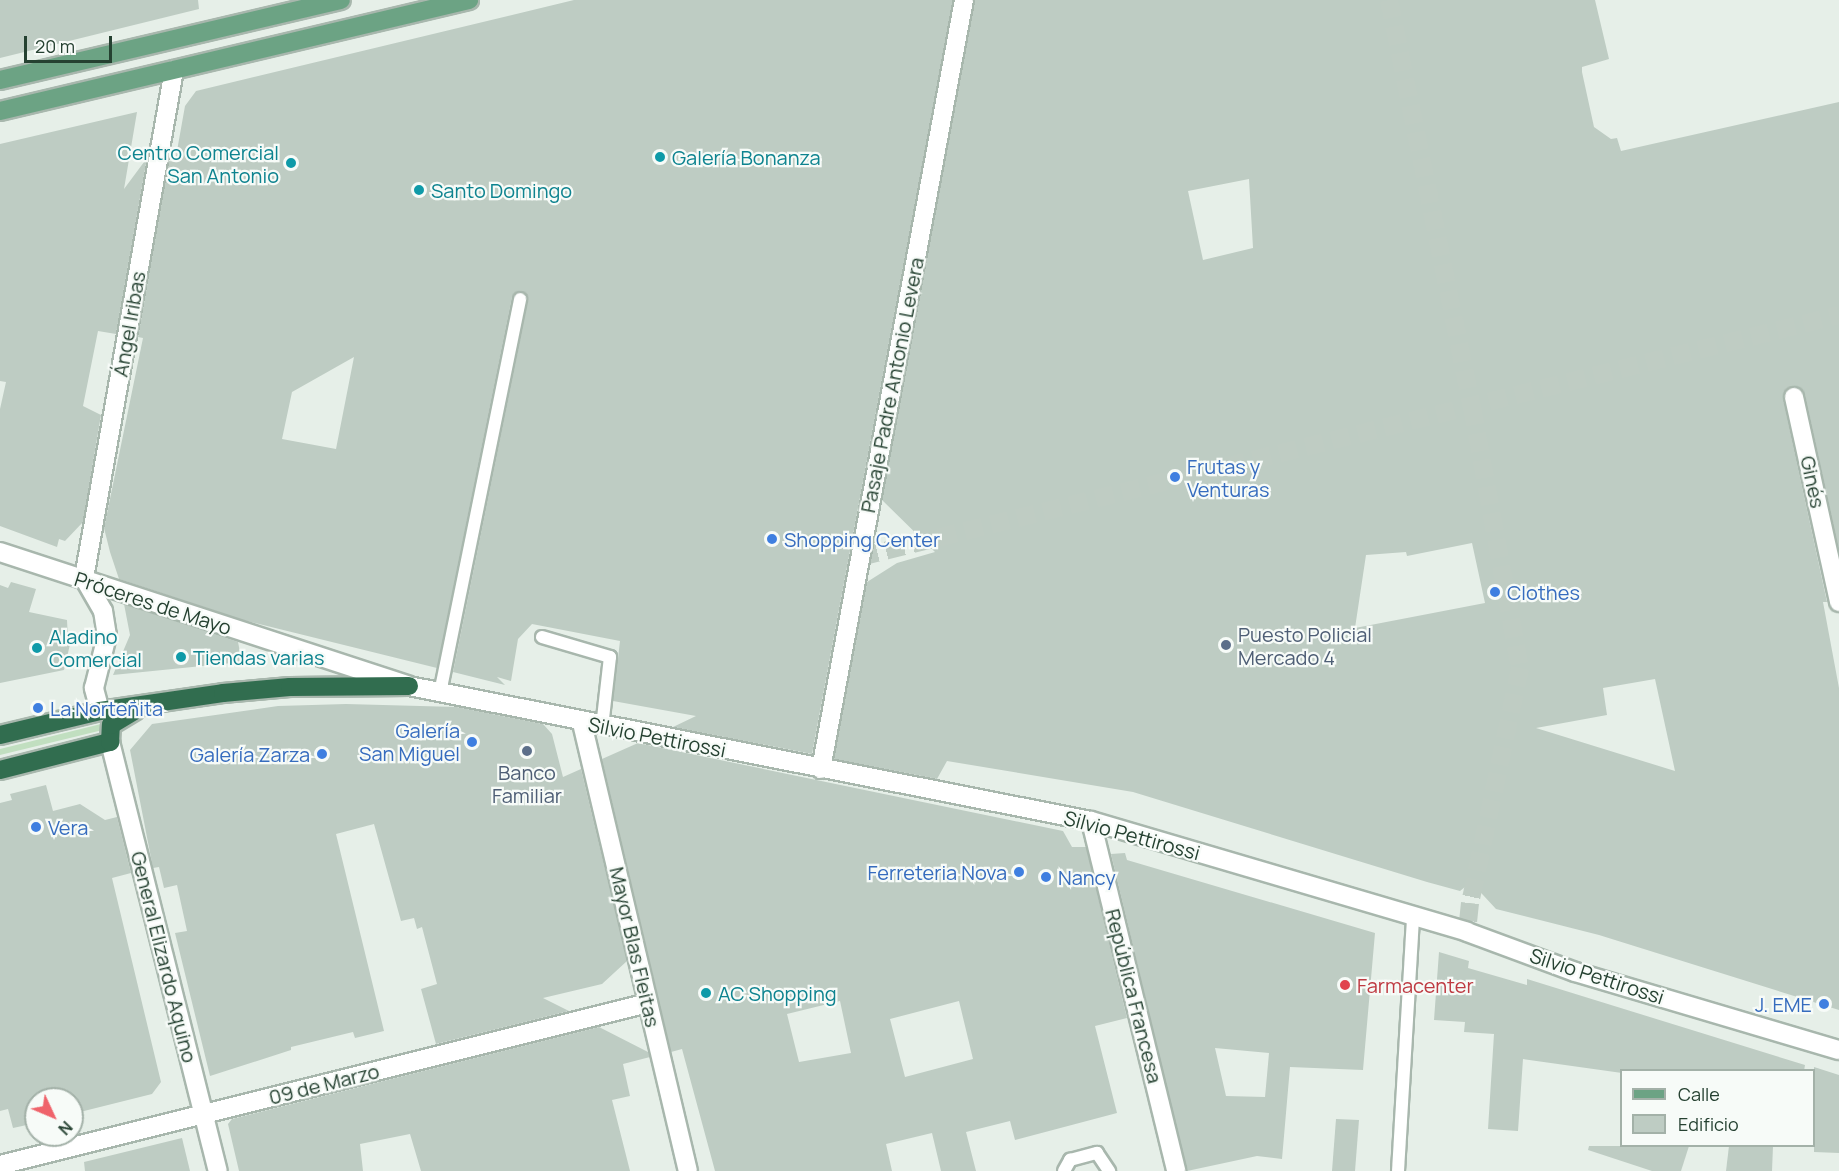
<!DOCTYPE html>
<meta charset="utf-8">
<style>
body{margin:0}
#map{position:relative;width:1839px;height:1171px;overflow:hidden;background:#e6efe8;font-family:Manrope,sans-serif}
div>[style]{position:absolute}
[style*='--x']{left:calc(var(--x)*1px);top:calc(var(--y)*1px);width:calc(var(--w)*1px);rotate:calc(var(--a)*1deg)}
.green>*{inset:0;background:#c1dfc0}
.building>*{inset:0;background:#beccc3}
.street-tunnel>*{height:18px;margin-top:-9px;transform-origin:0;background:repeating-linear-gradient(90deg,#bfccc3 0 18px,transparent 0 27px)}
.roads{filter:drop-shadow(2px 0 #a8b7ad) drop-shadow(-2px 0 #a8b7ad) drop-shadow(0 2px #a8b7ad) drop-shadow(0 -2px #a8b7ad)}
.lane>*{height:12px;margin:-6px;padding:0 6px;transform-origin:6px;border-radius:6px;background:#fff}
.street>*{height:18px;margin:-9px;padding:0 9px;transform-origin:9px;border-radius:9px;background:#fff}
.secondary>*{height:18px;margin:-9px;padding:0 9px;transform-origin:9px;border-radius:9px;background:#fff}
.primary>*{height:18px;margin:-9px;padding:0 9px;transform-origin:9px;border-radius:9px;background:#6ca384}
.highway>*{height:18px;margin:-9px;padding:0 9px;transform-origin:9px;border-radius:9px;background:#316d4f}
.dots>*{width:16px;height:16px;translate:-50% -50%;box-sizing:border-box;border:3px solid #f7fbf8;border-radius:50%}
span{translate:-50% -50%;white-space:nowrap;text-align:center;line-height:1.15;-webkit-text-stroke:4.5px #f7fbf8;paint-order:stroke}
.culture-label{font-size:20px;color:#0d838f}
.right{translate:-100% -50%;text-align:right}
.left{translate:0 -50%;text-align:left}
.street-label{font-size:20px;color:#254131}
.shop-label{font-size:20px;color:#366cbe}
.service-label{font-size:20px;color:#4e5e75}
.health-label{font-size:20px;color:#be3a42}
.legend{position:absolute;left:1620px;top:1069px;width:195px;height:78px;box-sizing:border-box;background:#f7fbf8;border:2px solid #a3b1a8;margin:0;padding:8px 10px;list-style:none;font-size:18px;color:#254131}
.legend li{display:flex;align-items:center;gap:12px;height:30px}
.legend b{width:30px;border:2px solid #a3b1a8}
.north{position:absolute;left:24px;top:1087px;width:60px;height:60px;box-sizing:border-box;background:#f7fbf8;border:2px solid #a3b1a8;border-radius:50%;rotate:134deg;font-size:16px;font-weight:700;line-height:24px;text-align:center;color:#254131}
.north::after{content:'';display:block;margin:auto;width:21px;height:27px;background:#ef636b;clip-path:polygon(50% 0,100% 100%,50% 72%,0 100%)}
.scale{position:absolute;left:24px;top:36px;width:88px;height:27px;box-sizing:border-box;border:3px solid #254131;border-top:0;padding-left:8px;font-size:18px;line-height:21px;white-space:nowrap;color:#254131;-webkit-text-stroke:4px #f7fbf8;paint-order:stroke}
</style>
<div id="map">
<div class="green">
<i style="clip-path:polygon(109px 722px,111px 728px,0 755px,0 749px)"></i>
</div>
<div class="building">
<i style="clip-path:polygon(0 0,198px 0,199px 9px,0 58px)"></i>
<i style="clip-path:polygon(evenodd,574px 0,953px 0,812px 754px,673px 727px,696px 716px,613px 701px,620px 641px,532px 624px,518px 639px,511px 681px,497px 677px,505px 685px,453px 672px,528px 301px,522px 291px,512px 297px,437px 668px,243px 620px,119px 579px,110px 552px,104px 528px,143px 338px,138px 337px,169px 161px,175px 162px,185px 106px,196px 91px,574px 0,354px 357px,336px 449px,282px 439px,292px 392px,354px 357px)"></i>
<i style="clip-path:polygon(evenodd,975px 0,1595px 0,1609px 59px,1582px 67px,1582px 72px,1594px 127px,1611px 139px,1617px 138px,1621px 151px,1839px 102px,1839px 550px,1805px 395px,1792px 386px,1786px 389px,1783px 399px,1827px 602px,1823px 602px,1839px 688px,1839px 1010px,1599px 935px,1496px 909px,1471px 882px,1460px 891px,1427px 882px,1133px 792px,947px 761px,937px 779px,834px 759px,867px 582px,897px 563px,935px 552px,882px 500px,975px 0,1249px 179px,1253px 248px,1203px 260px,1188px 191px,1249px 179px,975px 0,1472px 543px,1485px 603px,1355px 628px,1366px 555px,1406px 552px,1407px 556px,1472px 543px,975px 0,1655px 679px,1675px 771px,1536px 728px,1607px 715px,1603px 688px,1655px 679px)"></i>
<i style="clip-path:polygon(137px 112px,124px 189px,147px 158px,116px 334px,98px 331px,83px 406px,101px 415px,83px 522px,65px 541px,59px 539px,57px 547px,0 526px,0 409px,6px 382px,0 381px,0 144px)"></i>
<i style="clip-path:polygon(11px 582px,36px 589px,29px 612px,67px 620px,68px 640px,71px 640px,64px 670px,0 683px,0 585px,8px 588px)"></i>
<i style="clip-path:polygon(124px 604px,238px 642px,242px 662px,113px 675px,130px 635px)"></i>
<i style="clip-path:polygon(346px 704px,457px 707px,543px 724px,552px 734px,563px 777px,581px 769px,627px 961px,602px 984px,543px 998px,569px 1011px,436px 1044px,421px 989px,437px 984px,422px 927px,417px 929px,414px 918px,401px 921px,374px 824px,336px 834px,384px 1031px,355px 1038px,353px 1032px,291px 1047px,291px 1050px,210px 1076px,175px 933px,187px 931px,177px 885px,164px 888px,159px 867px,153px 868px,130px 750px,152px 724px,278px 706px)"></i>
<i style="clip-path:polygon(evenodd,638px 743px,1063px 831px,1072px 847px,1086px 847px,1127px 1018px,1095px 1026px,1117px 1113px,1015px 1140px,1010px 1121px,966px 1132px,976px 1171px,941px 1171px,932px 1133px,886px 1144px,892px 1171px,715px 1171px,682px 1049px,671px 1052px,602px 759px,638px 743px,840px 1001px,851px 1053px,799px 1062px,787px 1014px,840px 1001px,638px 743px,959px 1001px,973px 1059px,905px 1077px,890px 1019px,959px 1001px)"></i>
<i style="clip-path:polygon(46px 785px,53px 811px,80px 804px,105px 820px,117px 817px,131px 873px,112px 878px,161px 1082px,152px 1094px,72px 1114px,72px 1099px,36px 1099px,36px 1123px,13px 1128px,8px 1109px,0 1111px,0 803px,12px 800px,10px 794px)"></i>
<i style="clip-path:polygon(evenodd,1125px 853px,1127px 860px,1375px 933px,1363px 1070px,1290px 1067px,1282px 1159px,1257px 1156px,1187px 1171px,1111px 854px,1125px 853px,1215px 1048px,1269px 1053px,1265px 1097px,1226px 1096px,1215px 1048px)"></i>
<i style="clip-path:polygon(1439px 952px,1469px 961px,1468px 968px,1527px 985px,1527px 979px,1805px 1065px,1804px 1071px,1622px 1073px,1523px 1059px,1518px 1131px,1488px 1129px,1494px 1034px,1464px 1032px,1465px 1022px,1434px 1020px)"></i>
<i style="clip-path:polygon(599px 1027px,648px 1052px,650px 1057px,623px 1064px,630px 1096px,612px 1100px,630px 1171px,421px 1171px,410px 1134px,360px 1144px,363px 1171px,239px 1171px,228px 1124px,232px 1119px)"></i>
<i style="clip-path:polygon(1814px 1067px,1839px 1075px,1839px 1153px,1814px 1152px)"></i>
<i style="clip-path:polygon(1336px 1119px,1359px 1120px,1355px 1171px,1332px 1171px)"></i>
<i style="clip-path:polygon(182px 1138px,190px 1171px,85px 1171px,84px 1162px)"></i>
<i style="clip-path:polygon(1589px 1146px,1689px 1146px,1681px 1171px,1652px 1171px,1588px 1150px)"></i>
<i style="clip-path:polygon(1729px 1146px,1773px 1146px,1772px 1171px,1726px 1171px)"></i>
</div>
<div class="street-tunnel">
<i style="--x:1389;--y:0;--w:415;--a:78.5"></i>
<i style="--x:1472;--y:407;--w:265;--a:79.6"></i>
<i style="--x:1520;--y:668;--w:240;--a:102"></i>
<i style="--x:1470;--y:903;--w:29;--a:96"></i>
<i style="--x:860;--y:557;--w:1008;--a:-13.88"></i>
</div>
<div class="roads">
<div class="lane">
<i style="--x:542;--y:637;--w:71;--a:16.4"></i>
<i style="--x:610;--y:657;--w:70;--a:96.5"></i>
<i style="--x:440;--y:693;--w:402;--a:-78.5"></i>
<i style="--x:1064;--y:1171;--w:13;--a:-61"></i>
<i style="--x:1070;--y:1160;--w:28;--a:-15"></i>
<i style="--x:1097;--y:1153;--w:22;--a:56"></i>
<i style="--x:1398;--y:1171;--w:255;--a:-86.6"></i>
</div>
<div class="street">
<i style="--x:1794;--y:397;--w:210;--a:77.6"></i>
<i style="--x:582;--y:723;--w:460;--a:76.7"></i>
<i style="--x:821;--y:769;--w:782;--a:-79.47"></i>
<i style="--x:0;--y:1165;--w:668;--a:-14.04"></i>
</div>
<div class="secondary">
<i style="--x:0;--y:552;--w:430;--a:18.1"></i>
<i style="--x:409;--y:686;--w:695;--a:11.2"></i>
<i style="--x:1091;--y:821;--w:392;--a:16.4"></i>
<i style="--x:1467;--y:932;--w:115;--a:20.3"></i>
<i style="--x:1575;--y:972;--w:275;--a:16.5"></i>
<i style="--x:100;--y:711;--w:24;--a:-105"></i>
<i style="--x:94;--y:688;--w:54;--a:-76"></i>
<i style="--x:107;--y:636;--w:25;--a:-99"></i>
<i style="--x:103;--y:611;--w:38;--a:-120"></i>
<i style="--x:84;--y:578;--w:516;--a:-79.95"></i>
<i style="--x:110;--y:742;--w:442;--a:75.9"></i>
<i style="--x:1091;--y:821;--w:360;--a:76.3"></i>
</div>
<div class="primary">
<i style="--x:0;--y:80;--w:350;--a:-13.2"></i>
<i style="--x:0;--y:111;--w:482;--a:-13.3"></i>
</div>
<div class="highway">
<i style="--x:0;--y:735;--w:103;--a:-13.5"></i>
<i style="--x:100;--y:711;--w:124;--a:-8.3"></i>
<i style="--x:223;--y:693;--w:67;--a:-5.1"></i>
<i style="--x:290;--y:687;--w:119;--a:-0.5"></i>
<i style="--x:0;--y:770;--w:114;--a:-14.3"></i>
<i style="--x:110;--y:742;--w:17;--a:-87"></i>
<i style="--x:111;--y:725;--w:29;--a:-31"></i>
</div>
</div>
<div class="dots">
<i style="left:660px;top:157px;background:#0f9aa8"></i>
<i style="left:291px;top:163px;background:#0f9aa8"></i>
<i style="left:419px;top:190px;background:#0f9aa8"></i>
<i style="left:1175px;top:477px;background:#3f7fe0"></i>
<i style="left:772px;top:539px;background:#3f7fe0"></i>
<i style="left:1495px;top:592px;background:#3f7fe0"></i>
<i style="left:1226px;top:645px;background:#5c6f8a"></i>
<i style="left:37px;top:648px;background:#0f9aa8"></i>
<i style="left:181px;top:657px;background:#0f9aa8"></i>
<i style="left:38px;top:708px;background:#3f7fe0"></i>
<i style="left:472px;top:742px;background:#3f7fe0"></i>
<i style="left:527px;top:751px;background:#5c6f8a"></i>
<i style="left:322px;top:754px;background:#3f7fe0"></i>
<i style="left:36px;top:827px;background:#3f7fe0"></i>
<i style="left:1019px;top:872px;background:#3f7fe0"></i>
<i style="left:1046px;top:877px;background:#3f7fe0"></i>
<i style="left:1345px;top:985px;background:#e0444e"></i>
<i style="left:706px;top:993px;background:#0f9aa8"></i>
<i style="left:1824px;top:1004px;background:#3f7fe0"></i>
</div>
<div class="culture-label">
<span class="right" style="left:279px;top:164px">Centro Comercial<br>San Antonio</span>
<span class="left" style="left:672px;top:157px">Galería Bonanza</span>
<span class="left" style="left:431px;top:190px">Santo Domingo</span>
<span class="left" style="left:49px;top:648px">Aladino<br>Comercial</span>
<span class="left" style="left:193px;top:657px">Tiendas varias</span>
<span class="left" style="left:718px;top:993px">AC Shopping</span>
</div>
<div class="street-label">
<span style="left:129px;top:324px;rotate:-80deg">Ángel Iribas</span>
<span style="left:892px;top:385px;rotate:-79deg">Pasaje Padre Antonio Levera</span>
<span style="left:1813px;top:482px;rotate:78deg">Ginés</span>
<span style="left:153px;top:603px;rotate:18deg">Próceres de Mayo</span>
<span style="left:657px;top:737px;rotate:11deg">Silvio Pettirossi</span>
<span style="left:1132px;top:835px;rotate:15deg">Silvio Pettirossi</span>
<span style="left:635px;top:947px;rotate:77deg">Mayor Blas Fleitas</span>
<span style="left:164px;top:957px;rotate:76deg">General Elizardo Aquino</span>
<span style="left:1597px;top:976px;rotate:18deg">Silvio Pettirossi</span>
<span style="left:1134px;top:996px;rotate:76deg">República Francesa</span>
<span style="left:324px;top:1084px;rotate:-14deg">09 de Marzo</span>
</div>
<div class="shop-label">
<span class="left" style="left:1187px;top:478px">Frutas y<br>Venturas</span>
<span class="left" style="left:784px;top:539px">Shopping Center</span>
<span class="left" style="left:1507px;top:592px">Clothes</span>
<span class="left" style="left:50px;top:708px">La Norteñita</span>
<span class="right" style="left:460px;top:742px">Galería<br>San Miguel</span>
<span class="right" style="left:310px;top:754px">Galería Zarza</span>
<span class="left" style="left:48px;top:827px">Vera</span>
<span class="right" style="left:1007px;top:872px">Ferreteria Nova</span>
<span class="left" style="left:1058px;top:877px">Nancy</span>
<span class="right" style="left:1812px;top:1004px">J. EME</span>
</div>
<div class="service-label">
<span class="left" style="left:1238px;top:646px">Puesto Policial<br>Mercado 4</span>
<span style="left:527px;top:784px">Banco<br>Familiar</span>
</div>
<div class="health-label">
<span class="left" style="left:1357px;top:985px">Farmacenter</span>
</div>
<ul class="legend">
<li><b style="height:8px;background:#6ca384"></b>Calle</li>
<li><b style="height:16px;background:#beccc3"></b>Edificio</li>
</ul>
<div class="north">N</div>
<div class="scale">20 m</div>
</div>
